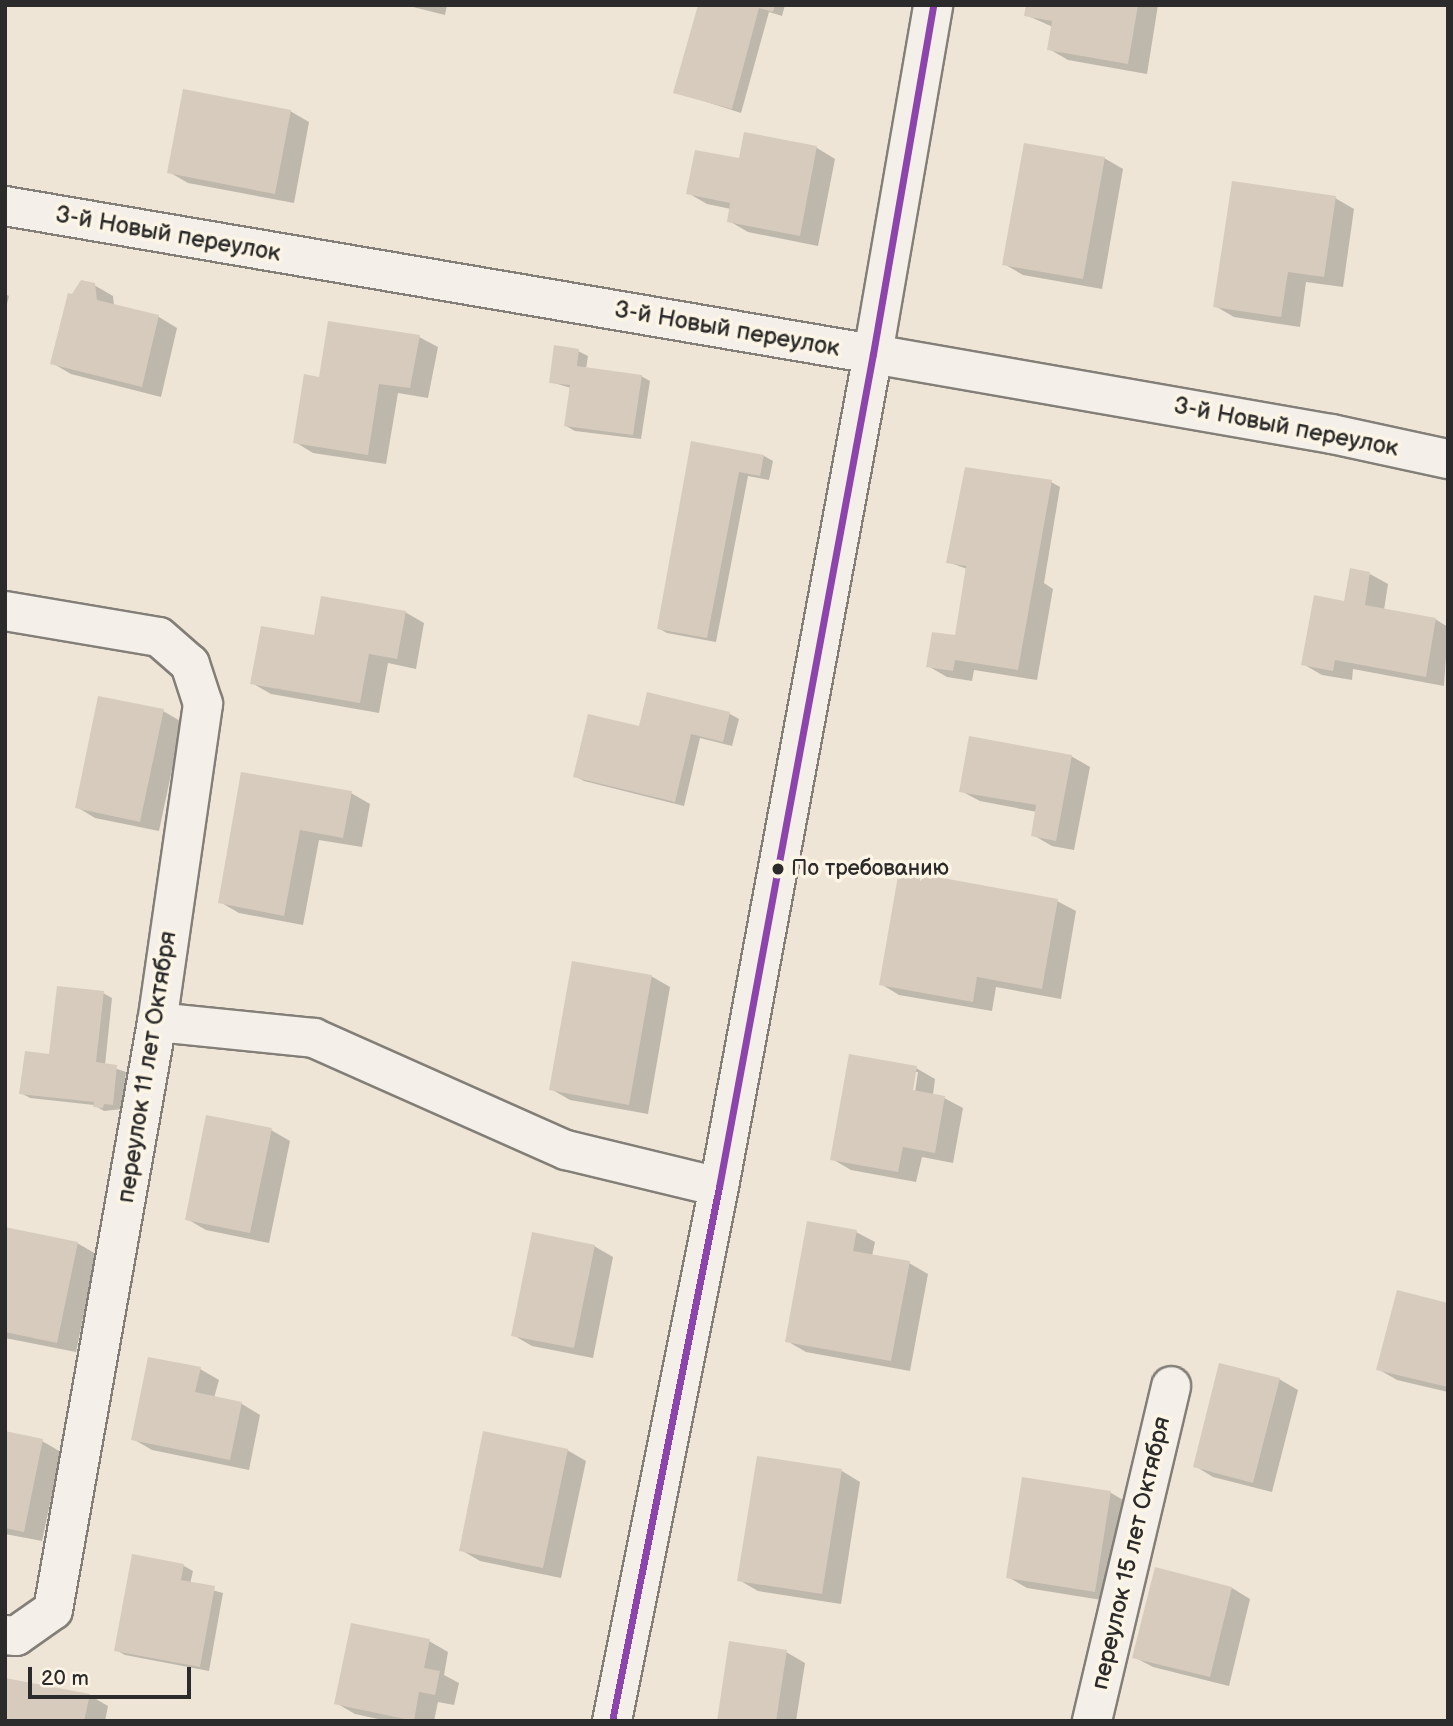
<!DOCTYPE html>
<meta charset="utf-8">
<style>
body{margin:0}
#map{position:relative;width:1453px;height:1726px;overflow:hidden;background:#eee5d7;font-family:"Balsamiq Sans",sans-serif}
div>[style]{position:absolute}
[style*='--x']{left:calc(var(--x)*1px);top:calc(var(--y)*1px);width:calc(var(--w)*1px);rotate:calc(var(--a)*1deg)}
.shadow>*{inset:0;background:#0003}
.building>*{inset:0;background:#d7cbbe}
.roads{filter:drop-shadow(2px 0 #837f78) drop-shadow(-2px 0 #837f78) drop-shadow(0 2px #837f78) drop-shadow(0 -2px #837f78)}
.street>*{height:38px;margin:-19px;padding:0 19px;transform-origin:19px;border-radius:19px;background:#f4f0e9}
.secondary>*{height:38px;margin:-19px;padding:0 19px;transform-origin:19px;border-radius:19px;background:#f4f0e9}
.bus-1>*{height:7px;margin:-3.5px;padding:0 3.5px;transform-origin:3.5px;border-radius:3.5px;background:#8e44ad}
.dots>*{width:19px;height:19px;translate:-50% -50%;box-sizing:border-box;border:4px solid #fcf5e5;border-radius:50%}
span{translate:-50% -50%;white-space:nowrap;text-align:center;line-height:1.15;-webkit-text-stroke:7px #fcf5e5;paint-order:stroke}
.bus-label{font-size:22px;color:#2b2b2b}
.left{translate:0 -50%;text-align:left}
.street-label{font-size:24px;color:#2b2b2b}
.frame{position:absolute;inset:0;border:7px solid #2b2b2b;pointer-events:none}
.scale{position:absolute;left:28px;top:1667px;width:163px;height:32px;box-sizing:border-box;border:4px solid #2b2b2b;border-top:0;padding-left:9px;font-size:21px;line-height:24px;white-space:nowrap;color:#2b2b2b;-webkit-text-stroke:5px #fcf5e5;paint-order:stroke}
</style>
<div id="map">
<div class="shadow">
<i style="clip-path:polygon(405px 5px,447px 5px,445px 15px)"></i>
<i style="clip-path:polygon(699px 5px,785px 5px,782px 16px,769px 12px,741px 113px,676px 92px)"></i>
<i style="clip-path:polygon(1028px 5px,1158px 5px,1147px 74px,1068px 60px,1049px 49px,1053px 27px,1026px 15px)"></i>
<i style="clip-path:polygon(290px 111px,309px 122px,294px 203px,188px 183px,169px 172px)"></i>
<i style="clip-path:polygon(817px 148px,835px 159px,818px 246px,748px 232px,729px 221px,731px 209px,707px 204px,688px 193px,740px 160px)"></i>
<i style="clip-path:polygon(1104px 158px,1123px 169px,1102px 289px,1023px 275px,1004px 264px)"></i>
<i style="clip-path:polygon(1335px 198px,1354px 209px,1343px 287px,1306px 282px,1300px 327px,1234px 317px,1215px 306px)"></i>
<i style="clip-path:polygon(94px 285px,113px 296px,114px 306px,159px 317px,177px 328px,161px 397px,71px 374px,52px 363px,73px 296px)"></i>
<i style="clip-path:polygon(5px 294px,9px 296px,5px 312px)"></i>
<i style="clip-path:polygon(419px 337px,438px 347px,428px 398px,398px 393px,386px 464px,313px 453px,295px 442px,321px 379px)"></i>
<i style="clip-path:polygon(578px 351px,588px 356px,586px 369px,641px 376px,650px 381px,641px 439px,575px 431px,566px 426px,571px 388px,551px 382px)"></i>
<i style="clip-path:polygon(693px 443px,764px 456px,773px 461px,769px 480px,748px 476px,716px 642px,667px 633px,658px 628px)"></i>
<i style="clip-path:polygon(1051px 482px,1060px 487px,1044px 583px,1053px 589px,1037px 680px,974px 670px,972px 681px,947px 677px,928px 666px,957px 637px,967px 569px,948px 562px)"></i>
<i style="clip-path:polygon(1370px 574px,1388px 584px,1384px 610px,1435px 619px,1448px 627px,1444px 686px,1353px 669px,1352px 680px,1322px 675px,1303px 664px)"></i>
<i style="clip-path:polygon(405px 612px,424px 623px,416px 669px,388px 663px,379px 713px,271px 694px,252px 683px,315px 637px)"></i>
<i style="clip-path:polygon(163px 711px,182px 722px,159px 831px,95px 818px,77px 807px)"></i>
<i style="clip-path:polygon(730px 714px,739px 719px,732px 746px,700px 738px,684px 806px,584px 781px,575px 776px,641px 728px)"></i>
<i style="clip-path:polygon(1071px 756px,1090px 767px,1074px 850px,1052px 846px,1033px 835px,1037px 812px,980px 801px,961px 791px)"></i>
<i style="clip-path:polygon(243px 774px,351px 793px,370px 804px,362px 847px,319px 840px,303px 925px,239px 913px,220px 902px)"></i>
<i style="clip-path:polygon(1057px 901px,1076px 911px,1061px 999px,996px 987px,992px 1011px,899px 995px,881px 984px)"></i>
<i style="clip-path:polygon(651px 976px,670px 987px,648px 1114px,570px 1100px,551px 1089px)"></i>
<i style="clip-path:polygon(103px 993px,112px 998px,105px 1065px,126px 1072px,122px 1109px,104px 1111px,94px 1105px,30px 1098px,21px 1093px)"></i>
<i style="clip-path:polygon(evenodd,916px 1068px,935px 1079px,933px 1095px,944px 1098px,963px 1108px,953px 1163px,922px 1157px,916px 1182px,851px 1170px,832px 1159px,916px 1068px,914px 1072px,918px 1072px,914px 1099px,910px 1099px,914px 1072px)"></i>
<i style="clip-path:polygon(271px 1130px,290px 1141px,269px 1243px,206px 1230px,187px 1219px)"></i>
<i style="clip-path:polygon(5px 1229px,77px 1243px,96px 1254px,76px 1352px,5px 1338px)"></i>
<i style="clip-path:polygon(856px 1232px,875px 1242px,872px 1256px,909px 1263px,928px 1274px,910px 1371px,806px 1352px,787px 1341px)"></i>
<i style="clip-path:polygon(594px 1246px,613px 1257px,593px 1358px,532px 1346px,513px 1335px)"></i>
<i style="clip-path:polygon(1448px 1305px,1448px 1392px,1397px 1380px,1378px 1369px)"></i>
<i style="clip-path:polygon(200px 1369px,219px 1380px,214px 1398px,242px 1404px,260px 1415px,249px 1470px,152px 1450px,133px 1439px)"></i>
<i style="clip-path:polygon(1279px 1379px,1298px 1390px,1272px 1492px,1213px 1477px,1195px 1466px)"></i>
<i style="clip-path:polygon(5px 1433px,42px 1441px,61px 1452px,42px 1541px,5px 1534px)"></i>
<i style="clip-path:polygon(567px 1450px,586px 1461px,561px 1578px,480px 1561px,461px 1550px)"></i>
<i style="clip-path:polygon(842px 1471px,860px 1482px,841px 1604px,758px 1591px,739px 1580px)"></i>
<i style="clip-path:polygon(1023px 1479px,1111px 1493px,1130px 1504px,1114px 1602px,1027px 1588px,1008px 1577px)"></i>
<i style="clip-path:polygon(133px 1556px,184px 1566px,193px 1571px,190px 1584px,223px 1593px,209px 1671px,125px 1655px,116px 1650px)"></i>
<i style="clip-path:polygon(1232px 1588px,1250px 1599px,1229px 1686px,1153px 1667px,1134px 1657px)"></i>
<i style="clip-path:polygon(429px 1641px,448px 1652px,444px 1675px,459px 1683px,454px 1705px,438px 1702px,434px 1721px,387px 1721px,355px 1714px,336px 1703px)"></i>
<i style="clip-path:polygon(786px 1652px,805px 1663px,796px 1721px,719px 1721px)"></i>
<i style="clip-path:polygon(89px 1695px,108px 1706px,105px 1721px,5px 1721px)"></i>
</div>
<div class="building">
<i style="clip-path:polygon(698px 5px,775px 5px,773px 12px,759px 8px,732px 109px,673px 93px)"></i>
<i style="clip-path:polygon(1026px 5px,1138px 5px,1128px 64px,1047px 50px,1052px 21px,1024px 16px)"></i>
<i style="clip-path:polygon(183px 89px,291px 110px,275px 194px,167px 173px)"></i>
<i style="clip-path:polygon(744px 132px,817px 146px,800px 236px,727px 222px,730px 203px,686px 194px,695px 150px,739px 158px)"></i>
<i style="clip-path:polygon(1024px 143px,1105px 157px,1083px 279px,1002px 265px)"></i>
<i style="clip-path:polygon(1232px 181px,1336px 196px,1324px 277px,1288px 272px,1281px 317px,1213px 307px)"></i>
<i style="clip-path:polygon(81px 280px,95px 283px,97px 300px,159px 315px,142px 387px,50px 364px,68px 293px,72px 294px)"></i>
<i style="clip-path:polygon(328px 321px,420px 335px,410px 388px,379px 384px,368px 455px,293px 443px,304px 374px,319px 377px)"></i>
<i style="clip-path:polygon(554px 345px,579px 349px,577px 366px,642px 375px,633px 435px,564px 426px,570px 385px,549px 383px)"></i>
<i style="clip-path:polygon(691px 441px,764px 455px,760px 476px,739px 472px,707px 638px,657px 629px)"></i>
<i style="clip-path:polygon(965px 467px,1052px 480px,1018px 670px,955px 660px,953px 671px,926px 667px,932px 632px,955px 635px,966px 566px,946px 563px)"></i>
<i style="clip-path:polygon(1350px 568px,1370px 572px,1365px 605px,1436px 618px,1426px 677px,1335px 660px,1333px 671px,1301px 665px,1314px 595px,1344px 601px)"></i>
<i style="clip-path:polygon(321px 596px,406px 611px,397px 659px,369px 654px,360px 703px,250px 684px,261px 626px,314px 635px)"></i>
<i style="clip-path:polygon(647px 692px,730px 712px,723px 742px,691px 734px,675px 802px,573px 777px,588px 714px,639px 726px)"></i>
<i style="clip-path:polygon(98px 696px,164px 709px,140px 822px,75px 808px)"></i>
<i style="clip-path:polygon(969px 736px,1072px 755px,1056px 841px,1031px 836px,1036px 805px,959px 792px)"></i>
<i style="clip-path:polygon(241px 772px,352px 791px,343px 838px,300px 830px,284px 916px,218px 903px)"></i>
<i style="clip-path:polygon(899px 870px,1058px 899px,1042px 989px,977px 977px,973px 1002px,879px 985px)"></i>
<i style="clip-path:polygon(572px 961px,652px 975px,629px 1105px,549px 1090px)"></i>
<i style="clip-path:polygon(57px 986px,104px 991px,96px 1062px,117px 1065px,113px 1105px,104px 1104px,103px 1108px,93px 1107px,94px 1102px,19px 1094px,25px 1051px,49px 1054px)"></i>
<i style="clip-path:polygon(849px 1054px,917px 1066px,913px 1090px,945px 1096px,935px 1153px,903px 1147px,898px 1172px,830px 1160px)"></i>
<i style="clip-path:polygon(206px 1115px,272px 1128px,250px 1233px,185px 1220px)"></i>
<i style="clip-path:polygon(807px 1221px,857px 1230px,853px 1251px,910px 1261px,891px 1361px,785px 1342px)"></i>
<i style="clip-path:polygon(5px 1227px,78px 1242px,57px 1343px,5px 1332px)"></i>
<i style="clip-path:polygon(532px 1232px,595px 1245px,574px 1348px,511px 1336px)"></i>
<i style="clip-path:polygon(1397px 1290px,1448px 1303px,1448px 1387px,1376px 1370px)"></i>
<i style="clip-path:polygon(148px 1357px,201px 1367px,195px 1392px,242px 1402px,230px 1460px,131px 1440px)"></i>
<i style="clip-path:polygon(1219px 1363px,1280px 1378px,1253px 1483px,1193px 1467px)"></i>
<i style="clip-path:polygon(5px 1431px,43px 1439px,24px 1532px,5px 1528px)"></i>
<i style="clip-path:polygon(483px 1431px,568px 1449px,543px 1568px,459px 1551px)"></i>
<i style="clip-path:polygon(757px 1456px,842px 1469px,822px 1594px,737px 1581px)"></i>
<i style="clip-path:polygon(1022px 1477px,1111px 1491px,1095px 1592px,1006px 1578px)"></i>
<i style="clip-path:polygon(132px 1554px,184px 1564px,181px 1580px,215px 1586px,200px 1667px,114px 1651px)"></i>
<i style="clip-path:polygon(1155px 1567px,1232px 1587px,1210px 1677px,1132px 1658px)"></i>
<i style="clip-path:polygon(351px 1623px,430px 1639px,424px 1668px,440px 1671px,435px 1695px,419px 1692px,414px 1721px,334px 1704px)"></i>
<i style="clip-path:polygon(729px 1641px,787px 1650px,776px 1721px,717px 1721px)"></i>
<i style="clip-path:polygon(5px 1678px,90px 1694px,84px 1721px,5px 1721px)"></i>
</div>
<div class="roads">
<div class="street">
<i style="--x:5;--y:206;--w:881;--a:9.68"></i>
<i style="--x:5;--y:611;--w:156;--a:9.6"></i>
<i style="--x:159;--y:637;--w:41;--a:41.1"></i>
<i style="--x:190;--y:664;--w:42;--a:72"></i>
<i style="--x:203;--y:704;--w:321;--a:98.2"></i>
<i style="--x:157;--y:1022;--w:597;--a:100.03"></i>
<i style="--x:53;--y:1610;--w:45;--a:144.9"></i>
<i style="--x:16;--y:1636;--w:11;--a:-175"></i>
<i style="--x:157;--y:1022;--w:158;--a:5.8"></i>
<i style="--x:314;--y:1038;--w:276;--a:24"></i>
<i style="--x:566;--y:1150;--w:157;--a:13.6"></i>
<i style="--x:1092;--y:1721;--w:344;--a:-76.7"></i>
</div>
<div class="secondary">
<i style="--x:873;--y:354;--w:466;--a:9.9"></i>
<i style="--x:1332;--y:434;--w:119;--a:12.2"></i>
<i style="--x:612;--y:1721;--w:545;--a:-78.67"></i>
<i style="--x:719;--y:1187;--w:847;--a:-79.53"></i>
<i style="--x:873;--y:354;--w:354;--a:-80.2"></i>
</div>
</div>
<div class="bus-1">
<i style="--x:612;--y:1721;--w:545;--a:-78.67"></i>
<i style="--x:719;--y:1187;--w:847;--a:-79.53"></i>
<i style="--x:873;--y:354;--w:354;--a:-80.2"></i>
</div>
<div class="dots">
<i style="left:778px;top:869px;background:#2b2b2b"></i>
</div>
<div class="bus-label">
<span class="left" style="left:791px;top:869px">По требованию</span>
</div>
<div class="street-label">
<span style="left:168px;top:234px;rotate:10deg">3-й Новый переулок</span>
<span style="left:727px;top:329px;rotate:10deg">3-й Новый переулок</span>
<span style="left:1286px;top:427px;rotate:11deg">3-й Новый переулок</span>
<span style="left:147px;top:1067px;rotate:-81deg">переулок 11 лет Октября</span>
<span style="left:1131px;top:1553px;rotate:-77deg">переулок 15 лет Октября</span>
</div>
<div class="frame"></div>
<div class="scale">20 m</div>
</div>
